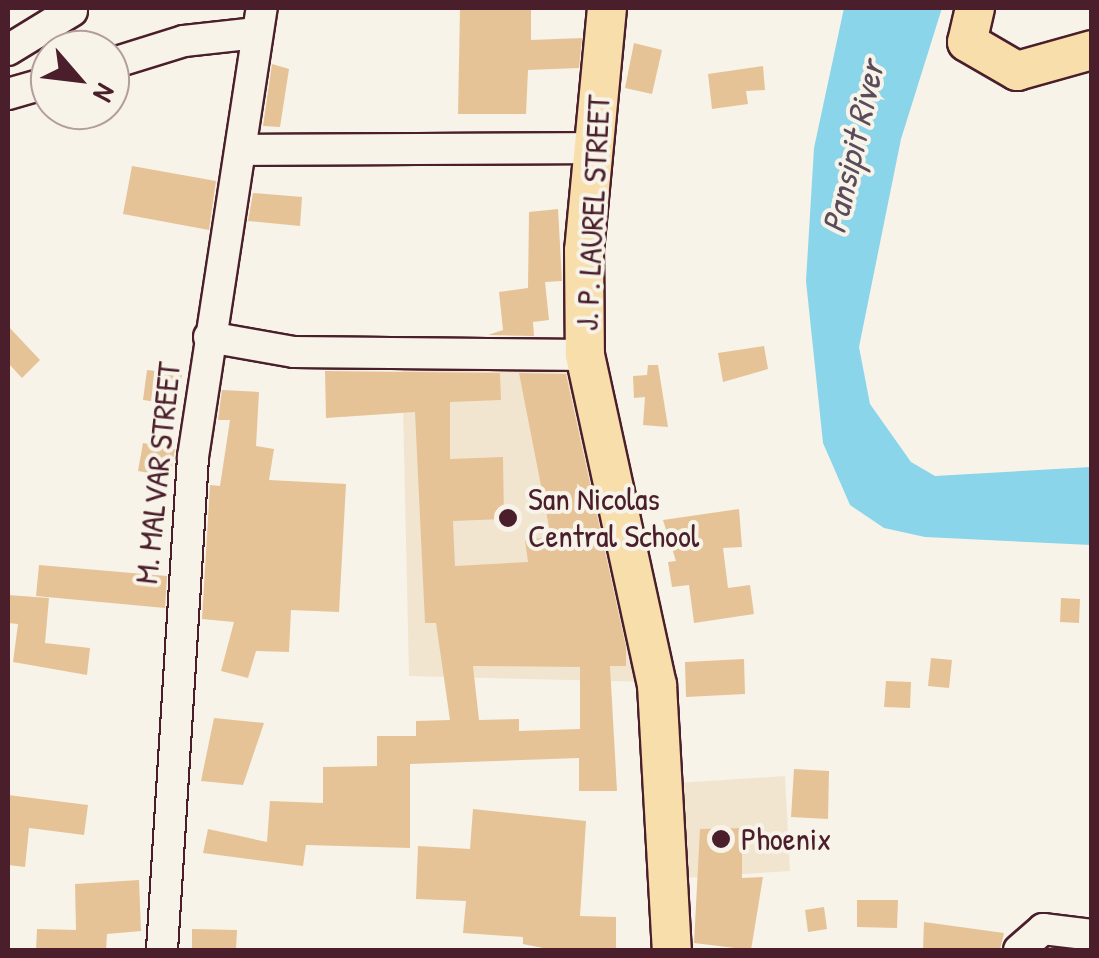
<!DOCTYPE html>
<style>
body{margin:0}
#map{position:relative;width:1099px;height:958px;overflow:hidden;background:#f7f3e8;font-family:"Patrick Hand",sans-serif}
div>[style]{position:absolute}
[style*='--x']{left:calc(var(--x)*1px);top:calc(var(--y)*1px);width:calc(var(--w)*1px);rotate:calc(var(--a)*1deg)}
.built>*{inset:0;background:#f2e5d0}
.water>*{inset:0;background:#8ad5ea}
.building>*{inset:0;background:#e6c397}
.roads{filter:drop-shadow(2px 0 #4a1f2b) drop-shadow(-2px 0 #4a1f2b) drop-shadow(0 2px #4a1f2b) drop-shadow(0 -2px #4a1f2b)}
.minor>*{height:30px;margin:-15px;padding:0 15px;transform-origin:15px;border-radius:15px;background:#f7f3e8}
.major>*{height:38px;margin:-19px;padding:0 19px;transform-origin:19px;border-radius:19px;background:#f8deab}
.dots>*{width:28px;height:28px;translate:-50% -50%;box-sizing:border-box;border:5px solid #f7f3e8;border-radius:50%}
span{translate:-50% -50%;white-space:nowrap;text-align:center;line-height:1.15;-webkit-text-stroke:8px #f7f3e8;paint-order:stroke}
.street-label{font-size:32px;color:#4a1f2b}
.poi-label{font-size:32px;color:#4a1f2b}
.left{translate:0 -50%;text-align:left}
.water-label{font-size:35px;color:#5a4c5b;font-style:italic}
.frame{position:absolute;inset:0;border:10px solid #4a1f2b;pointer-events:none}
.north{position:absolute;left:30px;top:30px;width:100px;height:100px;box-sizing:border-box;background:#f7f3e8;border:2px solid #b29e9c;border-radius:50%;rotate:118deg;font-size:28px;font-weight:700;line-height:40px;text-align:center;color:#4a1f2b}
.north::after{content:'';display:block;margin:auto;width:35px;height:45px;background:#4a1f2b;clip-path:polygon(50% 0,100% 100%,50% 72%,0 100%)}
</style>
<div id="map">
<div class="built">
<i style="clip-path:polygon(402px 360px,573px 360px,649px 682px,409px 676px)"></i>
<i style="clip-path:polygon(785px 776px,790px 871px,683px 878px,678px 783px)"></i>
</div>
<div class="water">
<i style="clip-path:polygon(844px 8px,942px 8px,901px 139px,859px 347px,870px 404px,911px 462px,935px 476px,1091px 467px,1091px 545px,925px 537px,884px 528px,850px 505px,823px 443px,806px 281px,814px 148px)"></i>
</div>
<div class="building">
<i style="clip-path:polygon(460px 8px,531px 8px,531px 40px,582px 38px,579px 68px,528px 70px,526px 114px,458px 114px)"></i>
<i style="clip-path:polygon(634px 43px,662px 50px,652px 94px,625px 88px)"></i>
<i style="clip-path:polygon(272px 64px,289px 69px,280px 127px,263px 126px)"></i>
<i style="clip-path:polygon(763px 66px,765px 90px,746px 91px,748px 104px,712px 109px,708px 74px)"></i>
<i style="clip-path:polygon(132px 166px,216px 181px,209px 230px,123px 214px)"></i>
<i style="clip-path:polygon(253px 193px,302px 197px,300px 226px,248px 221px)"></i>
<i style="clip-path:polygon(558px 209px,562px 281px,545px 282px,549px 320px,533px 322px,534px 336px,488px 335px,503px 330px,499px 292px,528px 288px,529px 212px)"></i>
<i style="clip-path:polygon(8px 326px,40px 360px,22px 378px,8px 363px)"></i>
<i style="clip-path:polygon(764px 346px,768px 369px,723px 382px,718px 353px)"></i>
<i style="clip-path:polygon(648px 365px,658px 365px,668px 427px,643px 425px,645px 397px,634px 398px,633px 376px,647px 375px)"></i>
<i style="clip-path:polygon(147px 370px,182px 374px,178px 405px,143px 400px)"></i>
<i style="clip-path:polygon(evenodd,325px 371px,500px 373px,501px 400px,450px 402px,450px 459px,503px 457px,504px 519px,453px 521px,455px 566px,528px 562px,525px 540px,551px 537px,519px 373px,566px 374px,626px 647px,626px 666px,610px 666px,617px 791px,579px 791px,579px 758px,410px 764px,410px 848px,306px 845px,303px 866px,203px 853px,208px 829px,267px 842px,270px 801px,323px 803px,323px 767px,377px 766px,377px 736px,416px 736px,416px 721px,450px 720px,436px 623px,425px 623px,415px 412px,326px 418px,325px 371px,473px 666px,580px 667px,580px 729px,519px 731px,519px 719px,479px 720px,473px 666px)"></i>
<i style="clip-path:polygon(222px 390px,259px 392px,256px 446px,274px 449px,269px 480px,346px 484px,339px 612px,291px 610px,289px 652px,256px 651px,248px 678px,221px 671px,234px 622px,202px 619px,210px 485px,220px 486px,230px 420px,218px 420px)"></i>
<i style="clip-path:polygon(143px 443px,175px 449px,170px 477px,138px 471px)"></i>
<i style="clip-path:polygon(739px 509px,742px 547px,723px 548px,728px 588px,750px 585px,754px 614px,694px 623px,689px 585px,672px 587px,668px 562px,676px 561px,663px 520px)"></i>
<i style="clip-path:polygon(39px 565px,167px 576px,165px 608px,36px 596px)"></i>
<i style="clip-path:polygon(8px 595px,49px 598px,45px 643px,90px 648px,87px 675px,13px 662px,18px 624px,8px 623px)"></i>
<i style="clip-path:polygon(1061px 598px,1080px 599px,1079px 623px,1060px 622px)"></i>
<i style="clip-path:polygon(931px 658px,952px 660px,949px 688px,928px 686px)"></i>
<i style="clip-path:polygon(744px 659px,745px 694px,686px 697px,685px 662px)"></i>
<i style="clip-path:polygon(886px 681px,911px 682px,910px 708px,884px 707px)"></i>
<i style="clip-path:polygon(214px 718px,264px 723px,243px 785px,201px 781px)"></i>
<i style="clip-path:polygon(794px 769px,829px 771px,828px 819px,791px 817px)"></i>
<i style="clip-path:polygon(8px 795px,88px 805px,84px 835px,29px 828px,25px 867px,8px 865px)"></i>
<i style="clip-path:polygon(473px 809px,586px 821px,580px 916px,616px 917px,616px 950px,553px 950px,523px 944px,523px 937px,463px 933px,466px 901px,416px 899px,418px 846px,470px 849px)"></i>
<i style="clip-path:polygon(742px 828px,742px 878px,763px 877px,751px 950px,694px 943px,700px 829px)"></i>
<i style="clip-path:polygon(139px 880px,141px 931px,107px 934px,106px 950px,36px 950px,37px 929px,76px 930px,75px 884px)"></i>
<i style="clip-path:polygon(857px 900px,898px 900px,897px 928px,857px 927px)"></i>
<i style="clip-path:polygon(824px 907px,827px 929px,808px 932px,805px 910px)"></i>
<i style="clip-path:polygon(924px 922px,1004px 933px,1000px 950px,923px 950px)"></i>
<i style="clip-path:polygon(192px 929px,237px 930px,236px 950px,192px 950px)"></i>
</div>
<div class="roads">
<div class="minor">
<i style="--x:8;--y:50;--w:75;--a:-31.4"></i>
<i style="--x:110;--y:64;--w:77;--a:-17.3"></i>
<i style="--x:184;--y:41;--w:73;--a:-6.3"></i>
<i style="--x:8;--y:94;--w:44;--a:-15.9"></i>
<i style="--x:242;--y:150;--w:351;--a:-0.3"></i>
<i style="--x:209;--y:337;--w:86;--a:10"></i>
<i style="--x:294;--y:352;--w:291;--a:0.6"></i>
<i style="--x:162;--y:950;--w:494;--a:-86.4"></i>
<i style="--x:193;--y:457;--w:454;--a:-81.3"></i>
<i style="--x:1019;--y:950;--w:32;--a:-41"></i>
<i style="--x:1043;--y:929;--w:49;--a:7"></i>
</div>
<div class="major">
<i style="--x:607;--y:8;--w:243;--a:95.4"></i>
<i style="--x:584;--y:250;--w:105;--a:89.5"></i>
<i style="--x:585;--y:355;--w:338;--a:77.7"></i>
<i style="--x:657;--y:685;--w:265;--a:86.8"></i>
<i style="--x:975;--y:8;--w:35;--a:103"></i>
<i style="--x:967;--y:42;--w:58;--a:30.1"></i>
<i style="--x:1017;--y:71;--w:78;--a:-15.6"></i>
</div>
</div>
<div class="dots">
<i style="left:508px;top:518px;background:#4a1f2b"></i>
<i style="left:721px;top:839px;background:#4a1f2b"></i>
</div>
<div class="street-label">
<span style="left:593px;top:213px;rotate:-87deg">J. P. LAUREL STREET</span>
<span style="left:158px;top:473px;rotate:-84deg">M. MALVAR STREET</span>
</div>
<div class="poi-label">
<span class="left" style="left:528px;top:518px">San Nicolas<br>Central School</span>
<span class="left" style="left:741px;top:839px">Phoenix</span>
</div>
<div class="water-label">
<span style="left:853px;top:147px;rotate:-77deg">Pansipit River</span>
</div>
<div class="frame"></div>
<div class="north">N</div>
</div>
